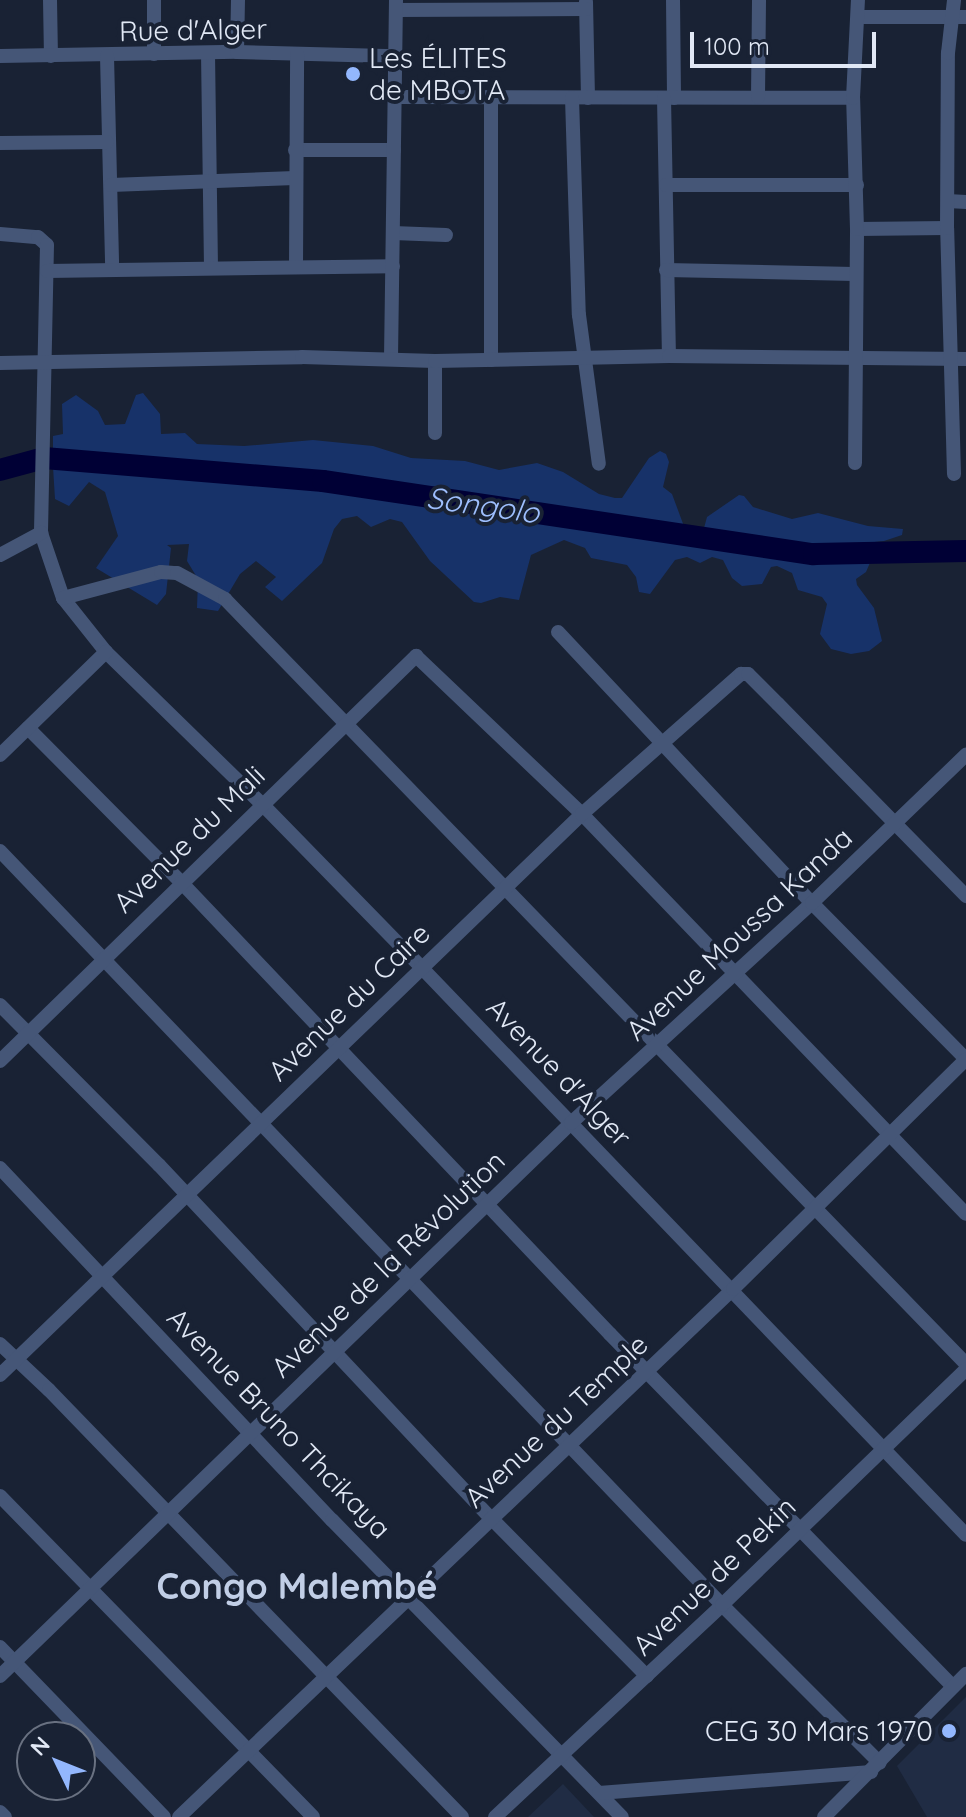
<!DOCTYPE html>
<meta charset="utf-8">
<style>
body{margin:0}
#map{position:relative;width:966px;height:1817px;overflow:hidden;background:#192234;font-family:Quicksand,sans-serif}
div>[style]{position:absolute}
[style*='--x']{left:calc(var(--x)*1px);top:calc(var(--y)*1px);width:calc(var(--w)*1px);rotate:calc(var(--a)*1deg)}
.built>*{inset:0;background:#202c44}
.green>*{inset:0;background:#173269}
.river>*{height:22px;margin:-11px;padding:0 11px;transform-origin:11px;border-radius:11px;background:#000035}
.minor>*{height:14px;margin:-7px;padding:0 7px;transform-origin:7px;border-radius:7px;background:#455677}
.dots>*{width:22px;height:22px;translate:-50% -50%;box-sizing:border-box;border:4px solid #192234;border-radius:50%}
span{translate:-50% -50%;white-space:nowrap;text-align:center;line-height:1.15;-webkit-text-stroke:8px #192234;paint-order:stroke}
.street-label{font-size:28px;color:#e1e8f5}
.poi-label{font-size:28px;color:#e1e8f5}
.left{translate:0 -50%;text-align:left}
.right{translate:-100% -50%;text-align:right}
.water-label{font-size:30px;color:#9ebffe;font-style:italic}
.district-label{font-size:36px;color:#c1cee6;font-weight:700}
.north{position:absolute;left:16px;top:1721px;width:80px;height:80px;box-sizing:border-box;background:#192234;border:2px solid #697181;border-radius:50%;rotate:313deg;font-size:22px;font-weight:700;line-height:32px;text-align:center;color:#e1e8f5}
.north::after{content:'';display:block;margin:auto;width:28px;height:36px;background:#93b7fd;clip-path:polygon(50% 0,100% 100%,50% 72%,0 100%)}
.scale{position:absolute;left:690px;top:32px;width:186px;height:36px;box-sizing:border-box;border:4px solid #e1e8f5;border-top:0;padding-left:10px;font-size:24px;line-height:28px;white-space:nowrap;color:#e1e8f5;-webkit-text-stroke:6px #192234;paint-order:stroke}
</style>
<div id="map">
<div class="built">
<i style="clip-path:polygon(966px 1697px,966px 1817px,927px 1817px,897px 1766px)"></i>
<i style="clip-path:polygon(563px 1784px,594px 1817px,528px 1817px)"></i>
</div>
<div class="green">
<i style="clip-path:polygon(143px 393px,160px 414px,161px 434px,185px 433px,197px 444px,244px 446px,313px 440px,373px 446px,411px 458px,465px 461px,499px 470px,537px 463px,563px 472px,599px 494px,615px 498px,622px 498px,649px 458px,660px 451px,666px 454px,669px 462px,663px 487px,672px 494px,685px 529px,691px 531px,704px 528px,707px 517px,739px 495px,744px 496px,753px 507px,792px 519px,818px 513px,868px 526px,903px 529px,902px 535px,884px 541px,819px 548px,787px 547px,764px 539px,725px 533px,704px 536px,317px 472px,221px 469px,230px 479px,378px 492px,441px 501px,469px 510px,525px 513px,545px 519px,805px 557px,841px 559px,875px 551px,866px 572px,856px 579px,857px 585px,874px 608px,882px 641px,869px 651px,851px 654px,831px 649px,820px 634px,827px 604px,822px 597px,798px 590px,792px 573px,777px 566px,771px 567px,762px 584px,742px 586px,732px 578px,723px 560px,712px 557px,700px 563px,687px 557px,675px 560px,650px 594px,639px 592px,636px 577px,627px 565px,591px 558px,585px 548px,564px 540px,531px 555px,519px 600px,500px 597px,481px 603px,474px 602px,430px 561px,402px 522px,390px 519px,371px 527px,357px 516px,342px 519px,334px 529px,322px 563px,282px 601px,265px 587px,276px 577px,256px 561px,240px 574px,218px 611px,197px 608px,198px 579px,187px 561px,189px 544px,167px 545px,171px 548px,166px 594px,157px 605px,96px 568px,118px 536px,105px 492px,89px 482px,69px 506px,55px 499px,53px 467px,53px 436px,63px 434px,62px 404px,76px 395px,98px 411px,105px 425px,125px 424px,136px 395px)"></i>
<i style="clip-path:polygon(24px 458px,25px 468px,0 476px,0 464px)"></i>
</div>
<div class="river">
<i style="--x:0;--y:470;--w:46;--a:-15.3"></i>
<i style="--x:44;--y:458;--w:280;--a:4.7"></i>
<i style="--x:323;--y:481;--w:496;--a:8.5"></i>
<i style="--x:814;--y:554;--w:152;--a:-1.1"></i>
</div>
<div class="minor">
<i style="--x:50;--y:0;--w:56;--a:89"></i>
<i style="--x:154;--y:0;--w:54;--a:90"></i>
<i style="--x:673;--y:0;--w:98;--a:89.4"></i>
<i style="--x:586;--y:2;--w:96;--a:88.8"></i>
<i style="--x:396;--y:10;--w:190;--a:-0.3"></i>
<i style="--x:858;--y:17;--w:108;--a:0"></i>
<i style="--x:237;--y:52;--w:52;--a:-88.9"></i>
<i style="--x:208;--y:53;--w:214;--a:89.2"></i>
<i style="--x:0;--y:56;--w:237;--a:-1"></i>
<i style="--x:237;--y:52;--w:158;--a:1.5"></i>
<i style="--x:107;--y:56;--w:212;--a:88.6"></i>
<i style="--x:394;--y:97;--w:459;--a:0.1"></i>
<i style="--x:758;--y:97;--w:97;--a:-89.4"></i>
<i style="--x:572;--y:98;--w:217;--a:88.2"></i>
<i style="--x:579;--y:315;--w:150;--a:82.4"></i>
<i style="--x:664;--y:98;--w:258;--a:88.9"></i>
<i style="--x:0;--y:143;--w:107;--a:-0.5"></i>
<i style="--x:295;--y:150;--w:99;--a:0"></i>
<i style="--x:111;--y:185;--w:184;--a:-2.2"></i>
<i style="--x:666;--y:185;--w:191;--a:0"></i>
<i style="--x:948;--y:201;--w:18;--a:3"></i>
<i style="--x:857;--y:229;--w:90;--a:-0.6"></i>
<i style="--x:393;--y:233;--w:53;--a:2.2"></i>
<i style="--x:0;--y:234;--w:38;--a:5"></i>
<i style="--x:38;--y:237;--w:12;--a:42"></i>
<i style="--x:47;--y:245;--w:288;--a:91.2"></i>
<i style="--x:41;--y:533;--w:69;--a:71.3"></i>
<i style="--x:63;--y:598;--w:69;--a:51.5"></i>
<i style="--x:106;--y:652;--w:218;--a:44.3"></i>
<i style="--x:262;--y:804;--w:228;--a:45.7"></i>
<i style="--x:421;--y:967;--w:787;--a:46.18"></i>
<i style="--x:296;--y:266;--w:212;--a:-89.7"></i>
<i style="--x:666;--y:270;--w:188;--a:1.2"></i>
<i style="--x:47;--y:271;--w:346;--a:-0.8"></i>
<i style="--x:391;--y:358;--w:358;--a:-89.2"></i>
<i style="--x:491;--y:360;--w:263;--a:-90"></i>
<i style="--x:435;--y:361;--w:72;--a:90"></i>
<i style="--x:0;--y:363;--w:302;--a:-1.1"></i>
<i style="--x:302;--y:357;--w:133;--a:1.7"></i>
<i style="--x:435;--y:361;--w:234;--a:-1.2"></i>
<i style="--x:669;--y:356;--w:297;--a:0.6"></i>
<i style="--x:855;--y:463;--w:234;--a:-89.5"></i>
<i style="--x:857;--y:229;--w:131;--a:-91.7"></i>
<i style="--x:853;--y:98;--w:98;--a:-87.1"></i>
<i style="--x:954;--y:474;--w:246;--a:-91.6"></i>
<i style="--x:947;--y:228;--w:175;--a:-89.7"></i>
<i style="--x:948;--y:53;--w:53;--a:-83.5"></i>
<i style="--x:0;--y:555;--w:47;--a:-28.2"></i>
<i style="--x:63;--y:598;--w:101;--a:-14.9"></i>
<i style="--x:161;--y:572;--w:16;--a:4"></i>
<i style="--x:177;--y:573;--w:55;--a:28.4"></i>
<i style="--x:225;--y:599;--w:1065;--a:45.91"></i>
<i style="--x:558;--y:632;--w:371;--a:46.9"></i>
<i style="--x:812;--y:903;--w:219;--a:45.4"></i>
<i style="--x:28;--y:728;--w:217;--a:45.2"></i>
<i style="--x:181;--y:882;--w:623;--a:46.5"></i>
<i style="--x:610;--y:1334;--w:492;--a:45.8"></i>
<i style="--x:0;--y:755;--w:148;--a:-44.2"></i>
<i style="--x:0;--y:851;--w:1044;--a:46.24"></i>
<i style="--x:722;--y:1605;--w:223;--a:45"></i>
<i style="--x:0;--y:1005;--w:226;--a:45.2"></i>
<i style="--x:159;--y:1165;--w:485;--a:46.8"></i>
<i style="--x:491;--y:1518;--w:222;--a:45.4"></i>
<i style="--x:0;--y:1061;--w:581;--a:-44.23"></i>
<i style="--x:416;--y:656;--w:229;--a:43.6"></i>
<i style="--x:582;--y:814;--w:554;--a:46.17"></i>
<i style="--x:0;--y:1168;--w:484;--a:46.7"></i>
<i style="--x:332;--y:1520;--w:415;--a:45.7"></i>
<i style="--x:0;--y:1344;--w:67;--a:43.2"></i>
<i style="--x:49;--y:1390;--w:594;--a:45.95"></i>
<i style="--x:0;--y:1375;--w:808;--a:-43.95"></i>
<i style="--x:582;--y:814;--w:212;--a:-41.4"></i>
<i style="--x:741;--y:674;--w:7;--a:0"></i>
<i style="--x:748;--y:674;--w:42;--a:45"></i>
<i style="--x:778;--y:704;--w:269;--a:45.6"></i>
<i style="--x:0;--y:1496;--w:448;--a:45.7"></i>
<i style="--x:0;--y:1647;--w:236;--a:46"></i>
<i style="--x:0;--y:1676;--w:795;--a:-44.08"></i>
<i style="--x:571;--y:1123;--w:326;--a:-42.4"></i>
<i style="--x:812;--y:903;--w:214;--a:-43.9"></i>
<i style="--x:599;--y:1793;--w:273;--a:-4.4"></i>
<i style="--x:0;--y:1812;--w:7;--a:45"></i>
<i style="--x:179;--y:1817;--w:765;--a:-43.62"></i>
<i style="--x:733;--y:1289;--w:327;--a:-44.6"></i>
<i style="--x:495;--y:1817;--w:311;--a:-43"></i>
<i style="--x:722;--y:1605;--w:339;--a:-44"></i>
<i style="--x:824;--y:1817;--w:202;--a:-45.2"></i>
</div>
<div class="dots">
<i style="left:353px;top:74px;background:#93b7fd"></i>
<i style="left:949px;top:1731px;background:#93b7fd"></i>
</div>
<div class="street-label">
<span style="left:193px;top:30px;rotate:-1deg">Rue d'Alger</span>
<span style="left:189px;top:839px;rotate:-44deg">Avenue du Mali</span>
<span style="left:739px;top:934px;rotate:-43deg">Avenue Moussa Kanda</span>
<span style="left:349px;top:1002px;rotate:-44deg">Avenue du Caire</span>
<span style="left:559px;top:1072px;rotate:46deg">Avenue d'Alger</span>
<span style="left:388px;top:1264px;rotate:-44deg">Avenue de la Révolution</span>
<span style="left:556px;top:1421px;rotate:-43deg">Avenue du Temple</span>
<span style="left:279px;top:1423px;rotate:46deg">Avenue Bruno Thcikaya</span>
<span style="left:714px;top:1576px;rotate:-44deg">Avenue de Pekin</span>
</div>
<div class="poi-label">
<span class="left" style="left:369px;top:74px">Les ÉLITES<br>de MBOTA</span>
<span class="right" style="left:933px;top:1731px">CEG 30 Mars 1970</span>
</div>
<div class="water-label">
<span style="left:483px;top:505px;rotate:8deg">Songolo</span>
</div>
<div class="district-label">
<span style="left:297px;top:1586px">Congo Malembé</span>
</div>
<div class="north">N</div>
<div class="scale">100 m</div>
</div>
